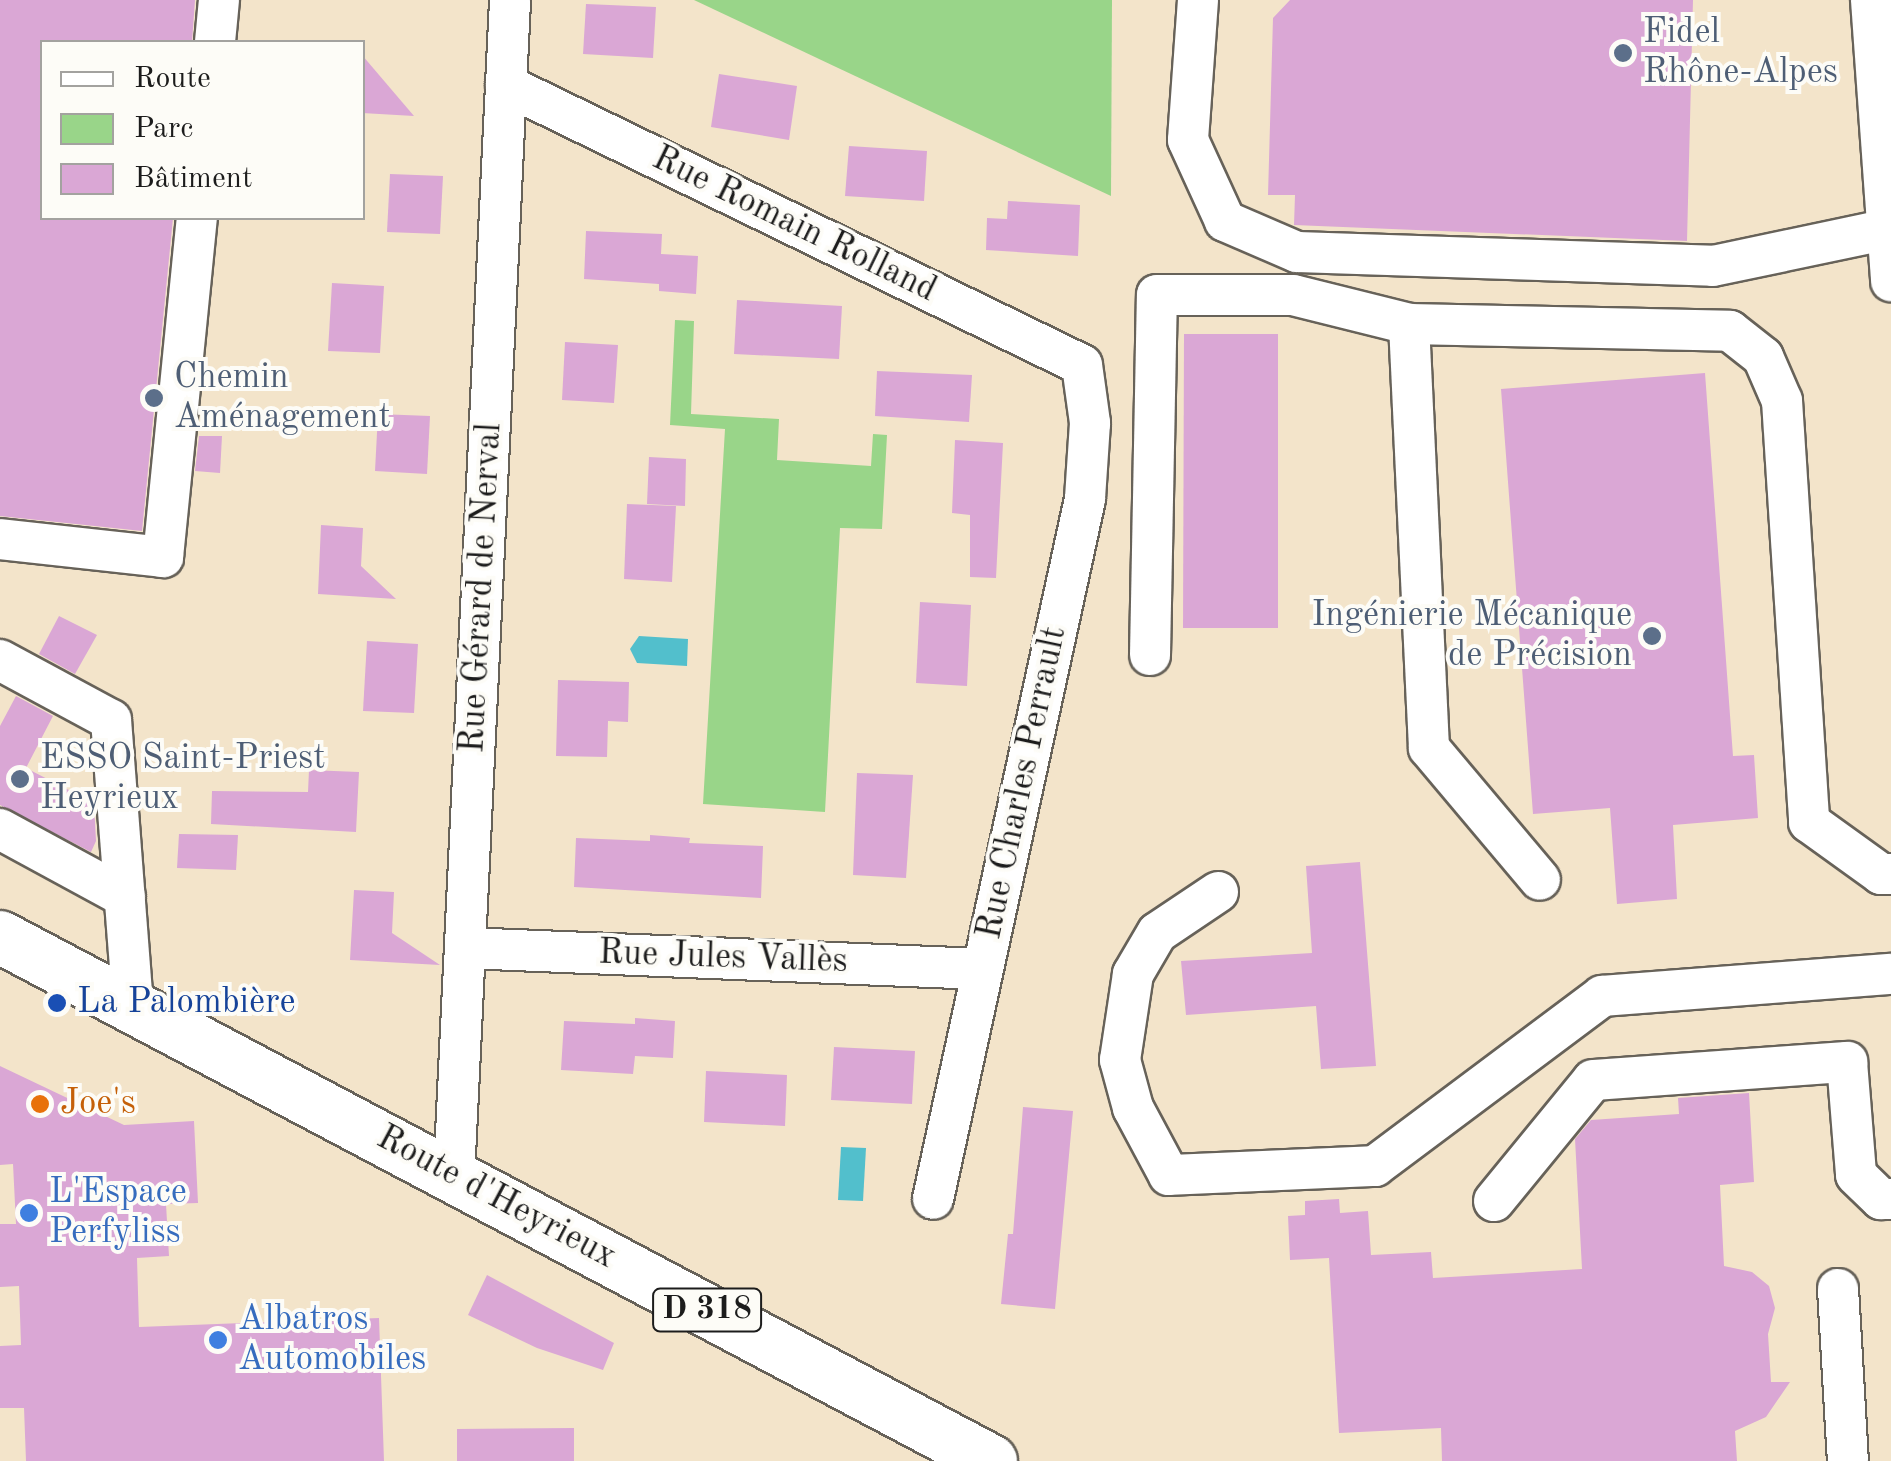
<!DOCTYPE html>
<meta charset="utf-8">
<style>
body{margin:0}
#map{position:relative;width:1891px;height:1461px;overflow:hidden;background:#f3e4ca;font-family:"Old Standard TT",serif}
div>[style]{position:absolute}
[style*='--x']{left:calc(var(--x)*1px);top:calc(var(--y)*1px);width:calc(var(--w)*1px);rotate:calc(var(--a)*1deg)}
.green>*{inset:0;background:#99d589}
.water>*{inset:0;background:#52bfcc}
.building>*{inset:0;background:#daa7d5}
.roads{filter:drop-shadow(2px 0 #676259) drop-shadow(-2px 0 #676259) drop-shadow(0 2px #676259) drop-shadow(0 -2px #676259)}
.minor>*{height:40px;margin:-20px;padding:0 20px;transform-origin:20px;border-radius:20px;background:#fff}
.major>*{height:52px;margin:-26px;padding:0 26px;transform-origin:26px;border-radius:26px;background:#fff}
.dots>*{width:28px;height:28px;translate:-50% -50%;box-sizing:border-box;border:5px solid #fdfcf7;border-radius:50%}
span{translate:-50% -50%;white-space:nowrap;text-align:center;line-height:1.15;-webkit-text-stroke:8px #fdfcf7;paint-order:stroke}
.shield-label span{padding:2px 8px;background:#fdfcf7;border:2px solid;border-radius:8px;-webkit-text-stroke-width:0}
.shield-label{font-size:32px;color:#1c1c1c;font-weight:700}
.service-label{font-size:35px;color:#4e5e75}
.left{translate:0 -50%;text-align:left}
.right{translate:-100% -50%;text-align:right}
.street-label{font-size:35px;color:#1c1c1c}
.transit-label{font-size:35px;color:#164399}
.food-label{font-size:35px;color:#c56008}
.shop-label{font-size:35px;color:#366cbe}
.legend{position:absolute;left:40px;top:40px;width:325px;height:180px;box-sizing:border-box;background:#fdfcf7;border:2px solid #a3a29f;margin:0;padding:12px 18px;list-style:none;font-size:30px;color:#1c1c1c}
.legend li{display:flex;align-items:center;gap:20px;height:50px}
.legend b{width:50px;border:2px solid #a3a29f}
</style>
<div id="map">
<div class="green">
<i style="clip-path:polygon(694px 0,1112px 0,1111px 196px,836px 67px)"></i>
<i style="clip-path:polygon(675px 320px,694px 321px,691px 414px,779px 419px,777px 460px,871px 466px,873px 434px,887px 435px,882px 529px,840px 528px,825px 812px,703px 804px,725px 429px,670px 425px)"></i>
</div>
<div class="water">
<i style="clip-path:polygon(639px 636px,688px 639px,687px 666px,637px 663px,630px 649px)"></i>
<i style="clip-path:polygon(841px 1147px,866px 1148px,863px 1201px,838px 1200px)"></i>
</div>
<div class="building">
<i style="clip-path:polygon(0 0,195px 0,192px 42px,42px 42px,42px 218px,173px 218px,142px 531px,0 516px)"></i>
<i style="clip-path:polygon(1290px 0,1693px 0,1687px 241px,1294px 225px,1295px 195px,1268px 195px,1273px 18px)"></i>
<i style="clip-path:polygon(586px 4px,656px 7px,653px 58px,583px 54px)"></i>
<i style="clip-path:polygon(362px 55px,414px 116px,362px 113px)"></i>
<i style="clip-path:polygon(719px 74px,797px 86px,789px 140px,711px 127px)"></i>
<i style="clip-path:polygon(849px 146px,927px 151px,924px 201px,845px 196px)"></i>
<i style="clip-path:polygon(390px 174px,443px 176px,440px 234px,387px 232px)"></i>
<i style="clip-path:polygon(1008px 201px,1080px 205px,1078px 256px,986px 250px,987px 218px,1007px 219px)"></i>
<i style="clip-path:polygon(586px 231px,662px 234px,661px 254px,698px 256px,696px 294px,659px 291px,659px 284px,584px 279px)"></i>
<i style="clip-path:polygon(332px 283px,384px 286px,380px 353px,328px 351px)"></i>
<i style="clip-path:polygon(737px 300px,842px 306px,839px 359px,734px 354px)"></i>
<i style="clip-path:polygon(1184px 334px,1278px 334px,1278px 628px,1183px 628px)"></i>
<i style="clip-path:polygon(565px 342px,618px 345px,614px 403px,562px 400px)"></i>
<i style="clip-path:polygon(877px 371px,972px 375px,969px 422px,875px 416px)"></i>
<i style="clip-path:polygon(1705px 373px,1733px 756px,1754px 755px,1758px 818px,1673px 825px,1677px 899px,1617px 904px,1610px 808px,1533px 814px,1501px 389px)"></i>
<i style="clip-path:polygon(378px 414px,430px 416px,427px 474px,375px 471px)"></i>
<i style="clip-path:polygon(199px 436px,222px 436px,220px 473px,195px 471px)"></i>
<i style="clip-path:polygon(955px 440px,1003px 443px,996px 578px,970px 577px,970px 515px,952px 513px)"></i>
<i style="clip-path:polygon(649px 457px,686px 459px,685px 506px,647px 504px)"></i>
<i style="clip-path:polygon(627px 504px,676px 506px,672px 582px,624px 579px)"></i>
<i style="clip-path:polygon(321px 525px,363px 528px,361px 566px,396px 599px,318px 594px)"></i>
<i style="clip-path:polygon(920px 602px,971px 605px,967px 686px,916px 683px)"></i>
<i style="clip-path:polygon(59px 616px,97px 635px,75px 674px,39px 654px)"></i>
<i style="clip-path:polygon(367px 641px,418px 644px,414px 713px,363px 711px)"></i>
<i style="clip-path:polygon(558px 680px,629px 682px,628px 722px,608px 721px,607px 757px,556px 756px)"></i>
<i style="clip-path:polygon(16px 696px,53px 716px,26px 768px,94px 803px,96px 841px,91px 852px,0 805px,0 726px)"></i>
<i style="clip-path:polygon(309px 770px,359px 772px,356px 832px,211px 824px,212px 791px,308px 792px)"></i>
<i style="clip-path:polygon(857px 773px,913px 775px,906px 878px,853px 875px)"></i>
<i style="clip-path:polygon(179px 834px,238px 835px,236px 870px,177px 868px)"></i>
<i style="clip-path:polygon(650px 835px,690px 838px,689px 843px,763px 846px,761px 898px,574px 887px,576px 838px,650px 841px)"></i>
<i style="clip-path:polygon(1360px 862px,1376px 1066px,1321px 1069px,1316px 1006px,1186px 1015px,1181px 961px,1312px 953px,1306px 866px)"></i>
<i style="clip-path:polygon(354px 890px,394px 892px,392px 933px,440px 965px,350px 960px)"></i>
<i style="clip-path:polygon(635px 1018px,675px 1021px,673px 1058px,635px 1056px,633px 1074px,561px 1070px,564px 1021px,635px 1024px)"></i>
<i style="clip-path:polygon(834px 1047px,915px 1051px,912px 1104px,831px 1100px)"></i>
<i style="clip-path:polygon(0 1066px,124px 1125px,194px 1121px,198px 1203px,166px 1204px,169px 1256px,137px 1258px,139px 1327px,379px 1318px,384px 1461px,26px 1461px,24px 1408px,0 1408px,0 1346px,21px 1345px,19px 1286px,0 1287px,0 1224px,16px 1224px,13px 1164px,0 1165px)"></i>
<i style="clip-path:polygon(706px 1071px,787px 1075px,785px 1126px,704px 1122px)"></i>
<i style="clip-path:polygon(1749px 1093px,1754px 1182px,1720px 1185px,1724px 1266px,1752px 1272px,1769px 1286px,1775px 1308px,1768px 1334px,1771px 1382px,1790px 1382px,1766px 1417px,1735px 1431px,1737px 1461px,1442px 1461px,1441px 1428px,1339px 1433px,1329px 1258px,1290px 1260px,1288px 1216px,1305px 1215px,1305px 1201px,1339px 1199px,1340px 1213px,1368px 1211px,1371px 1255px,1431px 1252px,1433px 1278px,1582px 1269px,1575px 1139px,1591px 1120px,1679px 1114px,1678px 1098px)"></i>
<i style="clip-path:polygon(1023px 1107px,1073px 1111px,1055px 1309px,1001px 1304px,1008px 1234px,1013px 1234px)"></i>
<i style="clip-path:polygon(487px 1275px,614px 1343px,603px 1370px,537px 1348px,468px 1315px)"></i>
<i style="clip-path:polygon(574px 1428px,574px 1461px,457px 1461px,457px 1429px)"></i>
</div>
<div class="roads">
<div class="minor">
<i style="--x:1198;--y:0;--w:140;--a:94.1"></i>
<i style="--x:1188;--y:140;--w:89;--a:65.4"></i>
<i style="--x:1225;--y:221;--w:78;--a:23.3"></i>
<i style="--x:1297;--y:252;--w:416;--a:1.9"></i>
<i style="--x:1713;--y:266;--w:179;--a:-11.9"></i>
<i style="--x:1871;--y:0;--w:282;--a:85.9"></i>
<i style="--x:215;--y:42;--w:42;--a:-84.6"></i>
<i style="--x:506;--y:85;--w:640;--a:25.92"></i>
<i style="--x:1082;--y:365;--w:59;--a:82.1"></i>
<i style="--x:1090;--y:423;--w:76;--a:93.8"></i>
<i style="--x:1085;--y:499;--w:716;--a:102.25"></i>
<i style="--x:1409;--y:324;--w:424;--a:87.3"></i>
<i style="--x:1429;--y:748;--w:172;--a:49.9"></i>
<i style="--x:0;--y:539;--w:164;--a:6.3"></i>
<i style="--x:163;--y:557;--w:341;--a:-84.3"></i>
<i style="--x:1150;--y:655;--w:360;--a:-88.9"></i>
<i style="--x:1157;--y:295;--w:136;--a:0"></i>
<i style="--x:1293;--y:295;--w:120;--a:14"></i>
<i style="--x:1409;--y:324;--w:321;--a:1.2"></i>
<i style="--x:1730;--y:331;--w:42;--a:38.2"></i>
<i style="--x:1763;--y:357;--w:48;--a:66.6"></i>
<i style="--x:1782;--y:401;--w:422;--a:86.3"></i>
<i style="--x:1809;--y:822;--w:89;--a:35.8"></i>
<i style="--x:1881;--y:874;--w:10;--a:0"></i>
<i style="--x:0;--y:660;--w:126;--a:28.4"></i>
<i style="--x:111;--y:720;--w:289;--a:85.6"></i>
<i style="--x:0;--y:829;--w:142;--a:28.5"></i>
<i style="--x:1218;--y:892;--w:73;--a:146.1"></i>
<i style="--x:1157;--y:933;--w:48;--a:120.3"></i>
<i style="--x:1133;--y:974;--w:87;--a:98.6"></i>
<i style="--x:1120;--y:1060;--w:50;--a:74.8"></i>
<i style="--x:1133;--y:1108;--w:76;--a:61.8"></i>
<i style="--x:1169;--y:1175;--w:206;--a:-2.5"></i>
<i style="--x:1375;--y:1166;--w:284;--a:-36.8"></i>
<i style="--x:1602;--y:996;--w:290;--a:-4.4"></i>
<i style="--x:465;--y:948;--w:517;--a:2.33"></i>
<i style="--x:454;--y:1176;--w:1177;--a:-87.27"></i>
<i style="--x:1494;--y:1201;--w:156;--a:-50.7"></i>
<i style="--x:1593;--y:1080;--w:255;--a:-4.1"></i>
<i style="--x:1847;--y:1062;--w:113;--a:85.4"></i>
<i style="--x:1856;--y:1175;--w:35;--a:44"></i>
<i style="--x:1881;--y:1199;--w:10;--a:0"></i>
<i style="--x:1838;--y:1289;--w:172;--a:86.7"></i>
</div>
<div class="major">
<i style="--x:0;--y:937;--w:1121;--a:27.87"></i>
</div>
</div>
<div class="dots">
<i style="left:1623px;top:53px;background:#5c6f8a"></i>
<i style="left:154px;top:398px;background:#5c6f8a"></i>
<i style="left:1652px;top:636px;background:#5c6f8a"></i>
<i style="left:20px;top:779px;background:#5c6f8a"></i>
<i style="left:57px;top:1003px;background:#1a4fb4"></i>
<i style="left:40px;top:1104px;background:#e8710a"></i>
<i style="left:29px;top:1213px;background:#3f7fe0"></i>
<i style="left:218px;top:1340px;background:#3f7fe0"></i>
</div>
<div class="shield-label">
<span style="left:707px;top:1310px">D 318</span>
</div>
<div class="service-label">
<span class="left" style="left:1643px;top:53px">Fidel<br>Rhône-Alpes</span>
<span class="left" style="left:174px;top:398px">Chemin<br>Aménagement</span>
<span class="right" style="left:1632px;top:636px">Ingénierie Mécanique<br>de Précision</span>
<span class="left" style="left:40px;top:779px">ESSO Saint-Priest<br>Heyrieux</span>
</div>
<div class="street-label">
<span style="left:794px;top:225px;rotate:26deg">Rue Romain Rolland</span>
<span style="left:482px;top:588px;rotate:-87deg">Rue Gérard de Nerval</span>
<span style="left:1023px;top:783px;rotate:-78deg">Rue Charles Perrault</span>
<span style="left:723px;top:958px;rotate:2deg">Rue Jules Vallès</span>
<span style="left:496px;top:1198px;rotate:28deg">Route d'Heyrieux</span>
</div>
<div class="transit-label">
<span class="left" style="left:77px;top:1003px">La Palombière</span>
</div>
<div class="food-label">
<span class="left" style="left:60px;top:1104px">Joe's</span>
</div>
<div class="shop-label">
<span class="left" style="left:49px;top:1213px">L'Espace<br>Perfyliss</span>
<span class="left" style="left:238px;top:1340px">Albatros<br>Automobiles</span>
</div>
<ul class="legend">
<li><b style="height:12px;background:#fff"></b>Route</li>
<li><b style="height:28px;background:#99d589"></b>Parc</li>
<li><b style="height:28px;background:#daa7d5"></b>Bâtiment</li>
</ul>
</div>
